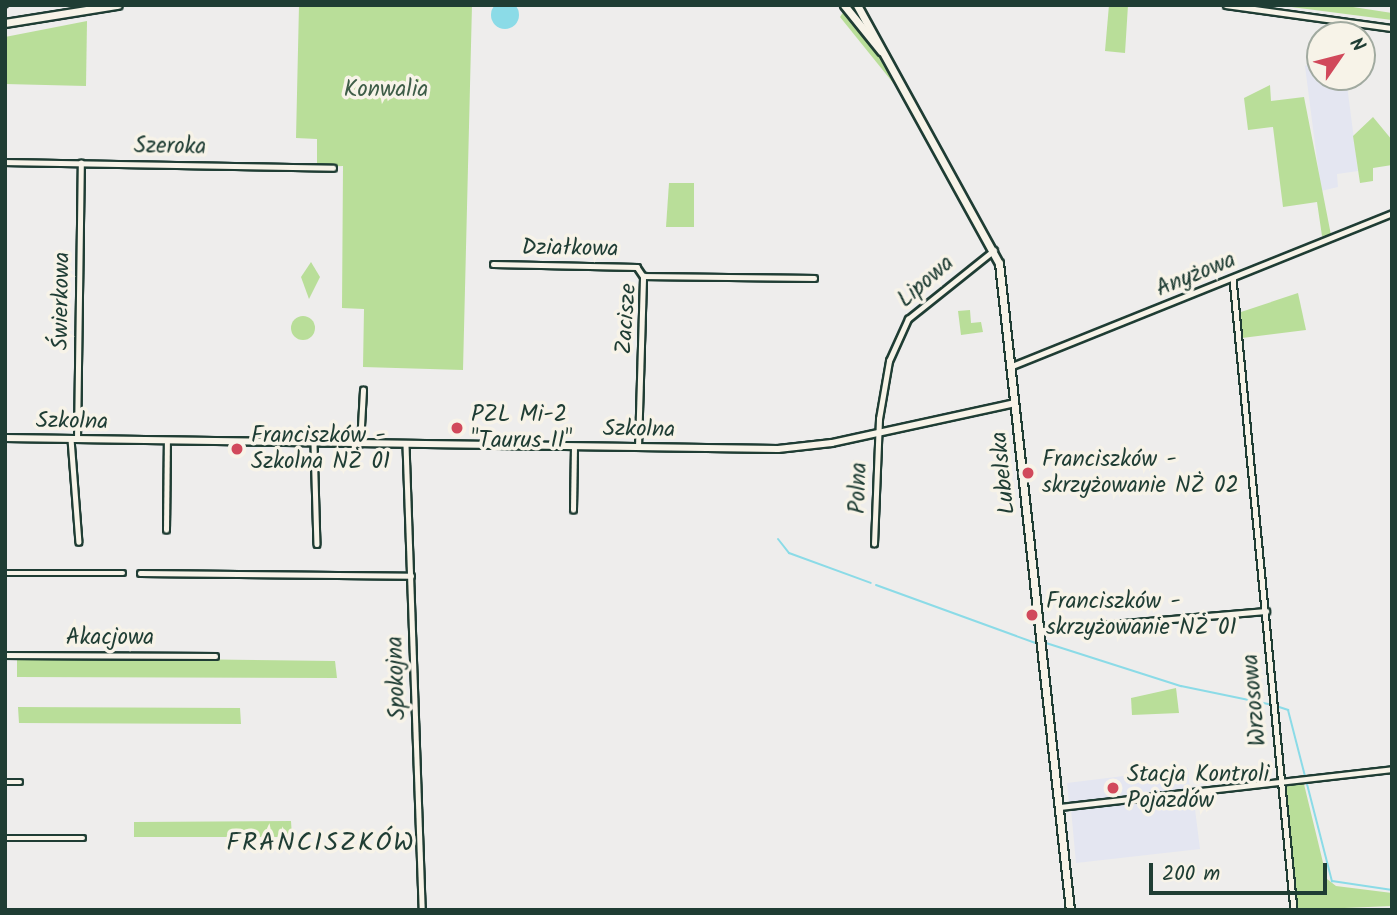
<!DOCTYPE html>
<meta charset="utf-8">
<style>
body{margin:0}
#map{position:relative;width:1397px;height:915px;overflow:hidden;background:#eeedec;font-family:Kalam,sans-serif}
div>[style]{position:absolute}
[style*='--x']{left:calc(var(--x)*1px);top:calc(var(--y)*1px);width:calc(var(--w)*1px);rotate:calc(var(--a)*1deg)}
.built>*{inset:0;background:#e4e6f1}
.green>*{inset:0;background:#b9de99}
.round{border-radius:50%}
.water>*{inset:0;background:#8bdbe7}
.stream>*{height:2px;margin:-1px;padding:0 1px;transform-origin:1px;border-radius:1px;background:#8bdbe7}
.roads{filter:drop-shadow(2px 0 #1f3d34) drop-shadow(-2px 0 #1f3d34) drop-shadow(0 2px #1f3d34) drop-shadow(0 -2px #1f3d34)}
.minor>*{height:4.5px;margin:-2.25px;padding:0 2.25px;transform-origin:2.25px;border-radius:2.25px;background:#f7f3e8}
.tertiary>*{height:6px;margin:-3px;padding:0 3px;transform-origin:3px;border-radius:3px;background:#f7f3e8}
.secondary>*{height:7px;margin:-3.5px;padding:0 3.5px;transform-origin:3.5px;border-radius:3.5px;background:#f7f3e8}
.rail>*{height:4.5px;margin-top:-2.25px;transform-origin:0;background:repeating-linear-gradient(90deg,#f7f3e8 0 5px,#1f3d34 0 10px);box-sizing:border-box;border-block:2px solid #1f3d34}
.dots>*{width:19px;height:19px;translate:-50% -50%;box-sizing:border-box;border:4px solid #f7f3e8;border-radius:50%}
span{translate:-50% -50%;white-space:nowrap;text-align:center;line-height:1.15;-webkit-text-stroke:7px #f7f3e8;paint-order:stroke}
.park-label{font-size:23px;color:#3e5d48}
.street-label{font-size:23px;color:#1f3d34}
.poi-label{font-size:23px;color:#1f3d34}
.left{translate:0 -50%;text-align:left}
.quarter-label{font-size:26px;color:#1f3d34;letter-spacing:2px}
.frame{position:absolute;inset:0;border:7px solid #1f3d34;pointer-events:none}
.north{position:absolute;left:1306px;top:21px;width:70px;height:70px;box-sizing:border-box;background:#f7f3e8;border:2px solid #a1aaa0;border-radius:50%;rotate:55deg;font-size:19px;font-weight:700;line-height:28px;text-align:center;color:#1f3d34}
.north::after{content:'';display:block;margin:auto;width:24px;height:32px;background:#d1495b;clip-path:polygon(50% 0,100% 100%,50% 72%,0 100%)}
.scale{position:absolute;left:1149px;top:863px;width:178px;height:32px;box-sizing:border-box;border:4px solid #1f3d34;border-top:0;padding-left:9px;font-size:21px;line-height:24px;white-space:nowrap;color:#1f3d34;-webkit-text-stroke:5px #f7f3e8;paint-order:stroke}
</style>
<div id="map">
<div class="built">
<i style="clip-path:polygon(1320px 58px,1320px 77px,1346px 77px,1358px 171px,1337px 174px,1338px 187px,1321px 191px,1305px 66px)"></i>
<i style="clip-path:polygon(1188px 768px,1190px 789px,1069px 803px,1067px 783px)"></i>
<i style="clip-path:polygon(1193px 793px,1200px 849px,1076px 863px,1071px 809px)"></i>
</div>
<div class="green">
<i style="clip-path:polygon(299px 5px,472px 5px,463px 370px,363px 367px,364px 309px,342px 308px,343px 166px,317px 167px,317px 139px,296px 138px)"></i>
<i style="clip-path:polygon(1109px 5px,1128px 5px,1125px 53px,1105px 51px)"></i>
<i style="clip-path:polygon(1276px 5px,1340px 5px,1392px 13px,1392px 20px)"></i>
<i style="clip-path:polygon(844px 11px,884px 61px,894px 84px,840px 17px)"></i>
<i style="clip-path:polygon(87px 21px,86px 86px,5px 84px,5px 37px)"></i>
<i style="clip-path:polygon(1270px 85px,1271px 101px,1304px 97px,1331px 235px,1322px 236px,1317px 202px,1283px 207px,1273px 127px,1248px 130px,1244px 98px)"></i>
<i style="clip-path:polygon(1373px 117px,1392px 140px,1392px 165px,1373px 168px,1373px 181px,1360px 183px,1353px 136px)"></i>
<i style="clip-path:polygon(669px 183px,694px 183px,694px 227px,666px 227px)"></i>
<i style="clip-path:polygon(311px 262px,320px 277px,309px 299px,301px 277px)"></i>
<i style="clip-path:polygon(1298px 293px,1306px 330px,1242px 338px,1241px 312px)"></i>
<i style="clip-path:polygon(970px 310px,971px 323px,981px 322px,983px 332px,961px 335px,958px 311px)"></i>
<i class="round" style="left:291px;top:316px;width:24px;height:24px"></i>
<i style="clip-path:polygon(17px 657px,335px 661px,337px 678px,17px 677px)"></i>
<i style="clip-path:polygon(1176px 688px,1179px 713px,1132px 715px,1131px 698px)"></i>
<i style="clip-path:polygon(18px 707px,240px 708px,241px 724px,19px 723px)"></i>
<i style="clip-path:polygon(1303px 780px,1327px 879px,1336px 886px,1392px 893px,1392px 906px,1296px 910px,1282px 782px)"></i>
<i style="clip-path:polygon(291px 821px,292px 837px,134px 837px,134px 822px)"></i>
</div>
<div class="water">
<i class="round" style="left:491px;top:1px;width:28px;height:28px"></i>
</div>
<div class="stream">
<i style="--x:778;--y:539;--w:18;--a:52"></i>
<i style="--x:789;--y:553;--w:87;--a:20.1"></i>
<i style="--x:876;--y:585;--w:169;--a:20"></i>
<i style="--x:1046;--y:643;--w:142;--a:17.7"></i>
<i style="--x:1181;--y:686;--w:89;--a:11.7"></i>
<i style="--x:1276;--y:706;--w:13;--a:18"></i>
<i style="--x:1288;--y:710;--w:177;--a:75.6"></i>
<i style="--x:1332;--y:881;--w:61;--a:8.5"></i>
</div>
<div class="roads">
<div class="minor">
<i style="--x:1226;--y:5;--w:168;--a:7.9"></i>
<i style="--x:5;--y:162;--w:328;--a:1"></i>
<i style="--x:493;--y:264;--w:144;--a:1.2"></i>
<i style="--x:637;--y:267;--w:11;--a:56"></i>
<i style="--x:1233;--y:279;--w:634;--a:84.48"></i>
<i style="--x:1012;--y:366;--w:410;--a:-21.9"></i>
<i style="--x:71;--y:439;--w:103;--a:85.6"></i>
<i style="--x:77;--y:439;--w:276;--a:-89.2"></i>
<i style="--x:314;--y:444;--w:100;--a:88.3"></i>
<i style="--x:360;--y:444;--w:54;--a:-86.8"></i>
<i style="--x:406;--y:445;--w:465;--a:88"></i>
<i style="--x:638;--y:447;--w:171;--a:-88.3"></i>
<i style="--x:643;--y:276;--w:171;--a:0.7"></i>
<i style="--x:573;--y:510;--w:63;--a:-89.1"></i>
<i style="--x:166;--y:530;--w:89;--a:-89.4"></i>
<i style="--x:874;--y:544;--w:125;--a:-87.7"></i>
<i style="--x:879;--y:419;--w:59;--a:-80.2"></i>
<i style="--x:889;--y:361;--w:46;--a:-65.7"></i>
<i style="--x:908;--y:319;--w:110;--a:-38.7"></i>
<i style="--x:5;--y:573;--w:118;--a:0"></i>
<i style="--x:140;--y:573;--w:271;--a:0.6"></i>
<i style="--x:1041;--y:630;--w:226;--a:-4.8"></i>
<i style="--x:5;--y:655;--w:210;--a:0.3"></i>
<i style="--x:5;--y:782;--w:15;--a:0"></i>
<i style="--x:1060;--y:807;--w:334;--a:-6.5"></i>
<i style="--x:5;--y:838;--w:78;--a:0"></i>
</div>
<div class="tertiary">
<i style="--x:5;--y:438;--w:773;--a:0.82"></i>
<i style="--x:778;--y:449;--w:54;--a:-6.3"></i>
<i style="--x:832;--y:443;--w:187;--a:-12.3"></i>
</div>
<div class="secondary">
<i style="--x:844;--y:5;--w:59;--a:51.2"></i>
<i style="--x:857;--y:5;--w:294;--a:61.2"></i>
<i style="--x:999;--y:263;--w:651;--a:83.74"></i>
<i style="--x:5;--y:23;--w:114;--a:-9.1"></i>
</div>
</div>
<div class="rail">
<i style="--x:5;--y:6;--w:3;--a:-18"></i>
</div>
<div class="dots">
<i style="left:457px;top:428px;background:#d1495b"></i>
<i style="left:237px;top:449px;background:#d1495b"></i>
<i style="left:1028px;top:473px;background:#d1495b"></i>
<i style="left:1032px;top:615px;background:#d1495b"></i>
<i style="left:1113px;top:788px;background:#d1495b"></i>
</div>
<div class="park-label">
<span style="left:386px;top:90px">Konwalia</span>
</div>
<div class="street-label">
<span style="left:170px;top:147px;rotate:1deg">Szeroka</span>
<span style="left:570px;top:249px;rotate:1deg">Działkowa</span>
<span style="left:1196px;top:275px;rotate:-22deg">Anyżowa</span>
<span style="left:926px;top:282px;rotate:-41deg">Lipowa</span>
<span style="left:62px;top:301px;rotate:-89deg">Świerkowa</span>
<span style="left:627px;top:319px;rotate:-86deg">Zacisze</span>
<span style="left:72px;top:422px;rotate:1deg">Szkolna</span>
<span style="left:639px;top:430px;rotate:1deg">Szkolna</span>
<span style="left:1004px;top:473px;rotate:-96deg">Lubelska</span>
<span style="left:859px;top:488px;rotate:-88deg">Polna</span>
<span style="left:110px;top:638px">Akacjowa</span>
<span style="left:397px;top:678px;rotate:-92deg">Spokojna</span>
<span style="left:1255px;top:700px;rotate:-95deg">Wrzosowa</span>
</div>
<div class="poi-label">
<span class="left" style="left:471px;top:428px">PZL Mi-2<br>"Taurus II"</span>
<span class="left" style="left:251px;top:449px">Franciszków -<br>Szkolna NŻ 01</span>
<span class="left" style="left:1042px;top:473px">Franciszków -<br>skrzyżowanie NŻ 02</span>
<span class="left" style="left:1046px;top:615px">Franciszków -<br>skrzyżowanie NŻ 01</span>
<span class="left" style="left:1127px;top:788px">Stacja Kontroli<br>Pojazdów</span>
</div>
<div class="quarter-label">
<span style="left:321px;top:844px">FRANCISZKÓW</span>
</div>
<div class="frame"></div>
<div class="north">N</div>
<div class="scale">200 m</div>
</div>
